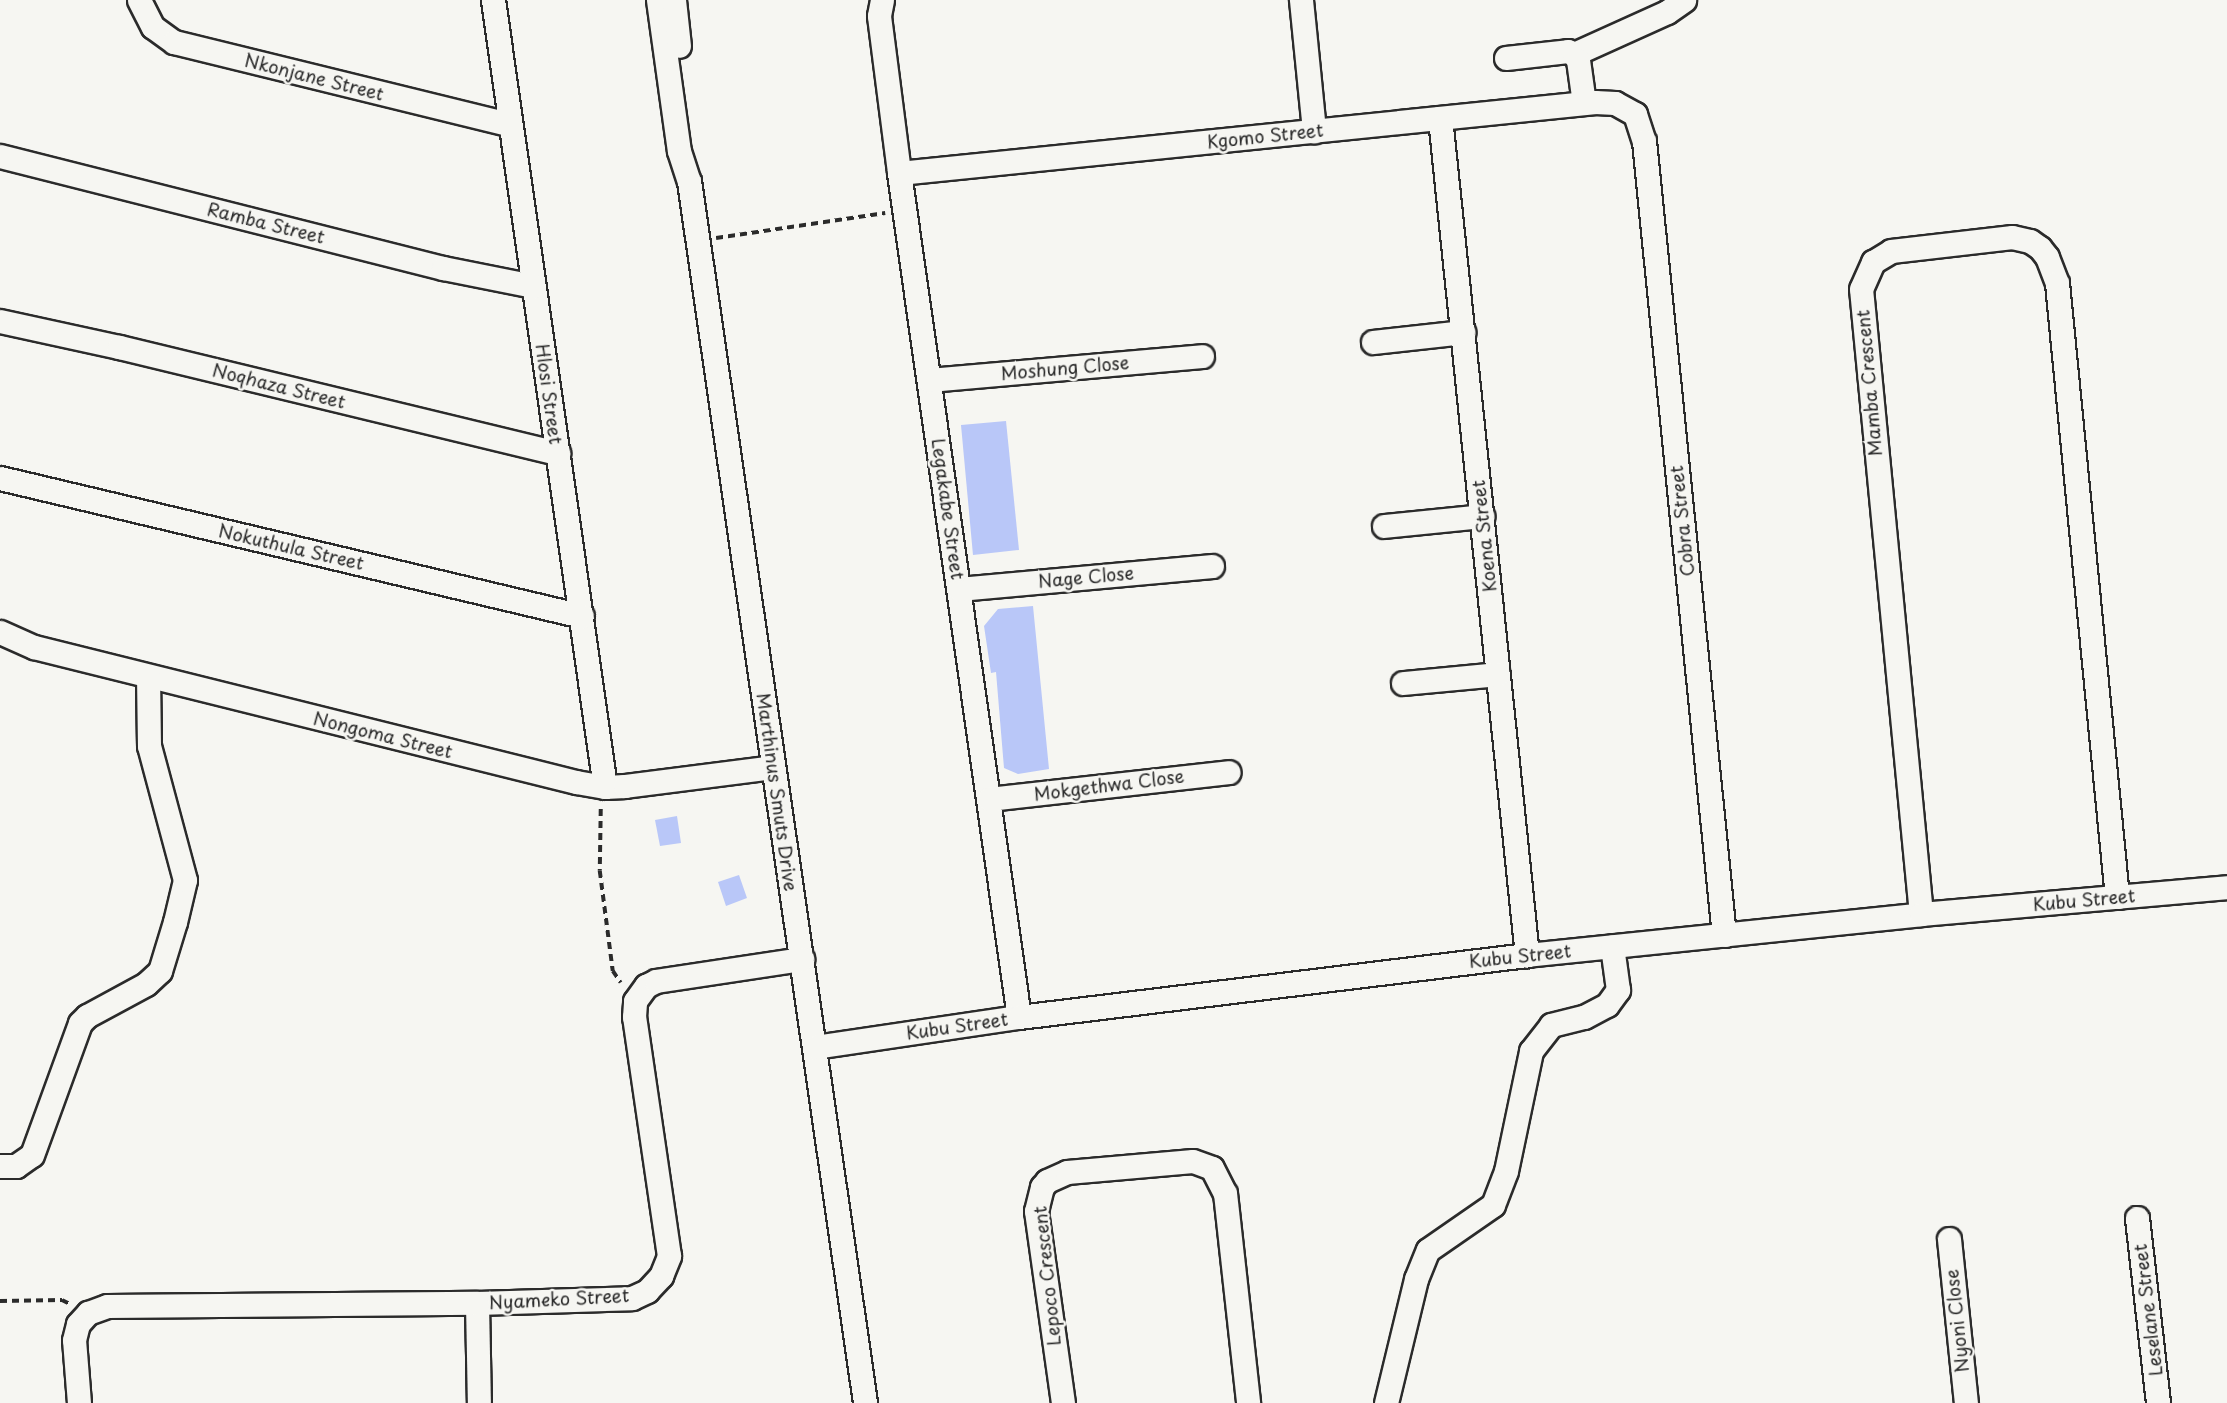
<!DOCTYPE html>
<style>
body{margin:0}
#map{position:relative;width:2227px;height:1403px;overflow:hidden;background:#f6f6f2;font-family:"Playpen Sans",sans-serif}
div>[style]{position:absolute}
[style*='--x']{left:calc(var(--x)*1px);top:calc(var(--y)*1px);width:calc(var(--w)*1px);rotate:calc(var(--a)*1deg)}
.building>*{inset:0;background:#b9c7f8}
.path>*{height:3.5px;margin-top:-1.75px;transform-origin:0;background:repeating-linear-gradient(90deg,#2b2b2b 0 7px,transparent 0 12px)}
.roads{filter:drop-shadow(2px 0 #2b2b2b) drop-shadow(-2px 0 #2b2b2b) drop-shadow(0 2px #2b2b2b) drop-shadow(0 -2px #2b2b2b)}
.minor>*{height:23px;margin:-11.5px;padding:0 11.5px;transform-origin:11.5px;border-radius:11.5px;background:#f6f6f2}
span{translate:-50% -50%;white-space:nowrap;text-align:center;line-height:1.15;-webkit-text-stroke:5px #f6f6f2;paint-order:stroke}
.street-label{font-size:18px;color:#2b2b2b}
</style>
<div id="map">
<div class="building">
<i style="clip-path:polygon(1006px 421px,1019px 550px,973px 555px,961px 425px)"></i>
<i style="clip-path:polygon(1033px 606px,1049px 769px,1018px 774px,1004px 768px,996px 672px,991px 673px,984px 626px,998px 609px)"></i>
<i style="clip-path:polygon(677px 816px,681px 843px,660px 846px,655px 820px)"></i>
<i style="clip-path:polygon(739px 875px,747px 898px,726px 906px,718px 882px)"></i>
</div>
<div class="path">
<i style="--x:716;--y:238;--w:171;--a:-8.4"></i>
<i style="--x:601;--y:809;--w:62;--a:90.9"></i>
<i style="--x:600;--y:871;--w:101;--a:82.6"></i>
<i style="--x:613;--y:971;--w:14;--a:56"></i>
<i style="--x:0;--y:1301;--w:62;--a:-0.9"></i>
<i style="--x:62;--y:1300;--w:9;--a:27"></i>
</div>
<div class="roads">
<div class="minor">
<i style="--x:139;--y:0;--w:30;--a:63"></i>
<i style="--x:153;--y:27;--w:26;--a:36"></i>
<i style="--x:174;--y:42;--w:345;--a:13.8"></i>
<i style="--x:493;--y:0;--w:795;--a:81.9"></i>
<i style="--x:658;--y:0;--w:152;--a:82.1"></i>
<i style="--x:679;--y:151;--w:32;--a:72"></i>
<i style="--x:689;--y:181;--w:1235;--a:81.8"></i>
<i style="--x:674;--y:0;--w:46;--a:83.8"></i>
<i style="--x:882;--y:0;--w:16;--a:101"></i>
<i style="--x:879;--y:16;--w:158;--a:82.7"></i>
<i style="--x:899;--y:173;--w:852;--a:81.91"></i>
<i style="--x:1301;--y:0;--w:132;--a:84.3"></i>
<i style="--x:1574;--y:54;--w:102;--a:-24.3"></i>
<i style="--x:1667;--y:12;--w:21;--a:-35"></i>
<i style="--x:1506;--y:58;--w:62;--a:-6.4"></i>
<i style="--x:1568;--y:51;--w:7;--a:27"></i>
<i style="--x:1574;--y:54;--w:7;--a:56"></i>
<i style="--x:1578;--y:60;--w:43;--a:82.1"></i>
<i style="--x:1440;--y:118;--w:842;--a:84.07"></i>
<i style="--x:0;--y:156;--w:457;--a:14.2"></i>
<i style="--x:443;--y:268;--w:92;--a:11.3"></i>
<i style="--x:899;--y:173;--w:700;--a:-5.82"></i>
<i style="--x:1595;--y:102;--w:20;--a:3"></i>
<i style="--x:1615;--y:103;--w:23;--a:29"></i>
<i style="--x:1635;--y:114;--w:28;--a:72"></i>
<i style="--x:1644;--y:141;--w:798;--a:84.25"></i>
<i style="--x:0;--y:321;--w:122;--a:12.3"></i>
<i style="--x:119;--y:347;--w:452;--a:13.6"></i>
<i style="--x:1373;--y:342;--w:91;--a:-6.3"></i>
<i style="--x:929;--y:380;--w:274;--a:-5"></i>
<i style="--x:0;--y:478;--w:598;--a:13.34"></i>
<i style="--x:1384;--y:526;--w:99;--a:-5.8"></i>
<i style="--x:959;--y:589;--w:254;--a:-5.2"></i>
<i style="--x:0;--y:632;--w:37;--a:24"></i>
<i style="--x:34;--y:647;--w:559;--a:13.99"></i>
<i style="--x:576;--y:782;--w:29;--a:10"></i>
<i style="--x:605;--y:787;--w:20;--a:-3"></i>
<i style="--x:625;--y:786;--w:149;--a:-7.3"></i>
<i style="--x:1403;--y:683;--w:95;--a:-5.4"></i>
<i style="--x:989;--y:799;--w:241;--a:-6.4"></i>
<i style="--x:1921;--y:914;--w:628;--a:-95.48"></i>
<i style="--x:1861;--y:289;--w:30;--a:-66"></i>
<i style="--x:1873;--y:262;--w:21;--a:-31"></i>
<i style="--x:1891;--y:251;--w:122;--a:-6.6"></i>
<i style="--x:2012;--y:237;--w:18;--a:13"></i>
<i style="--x:2030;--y:241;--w:12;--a:35"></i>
<i style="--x:2040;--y:248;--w:11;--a:52"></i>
<i style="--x:2047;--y:257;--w:28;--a:69"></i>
<i style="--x:2057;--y:283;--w:617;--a:84.42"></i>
<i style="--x:815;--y:1047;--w:206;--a:-8.4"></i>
<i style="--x:1019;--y:1017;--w:512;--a:-6.96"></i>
<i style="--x:1527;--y:955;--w:396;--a:-5.9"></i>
<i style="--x:1921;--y:914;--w:307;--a:-5"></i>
<i style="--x:0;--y:1166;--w:16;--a:0"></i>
<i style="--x:16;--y:1166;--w:19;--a:-35"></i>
<i style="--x:32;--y:1155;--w:140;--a:-70"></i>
<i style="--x:80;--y:1023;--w:10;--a:-45"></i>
<i style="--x:87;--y:1016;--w:67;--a:-28.5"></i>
<i style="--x:146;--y:984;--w:19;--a:-43"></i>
<i style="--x:160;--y:971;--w:51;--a:-73"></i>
<i style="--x:175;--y:922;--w:43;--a:-76.6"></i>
<i style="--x:185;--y:880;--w:139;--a:-105"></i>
<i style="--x:149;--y:746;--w:70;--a:-90.8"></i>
<i style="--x:2137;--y:1218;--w:186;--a:83.5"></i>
<i style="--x:1949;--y:1239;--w:165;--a:84.1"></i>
<i style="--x:477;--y:1303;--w:100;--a:88.9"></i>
<i style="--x:79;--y:1403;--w:63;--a:-94.5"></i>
<i style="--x:74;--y:1340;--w:16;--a:-76"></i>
<i style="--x:78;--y:1324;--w:15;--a:-48"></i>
<i style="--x:88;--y:1313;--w:20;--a:-20"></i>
<i style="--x:107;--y:1306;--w:370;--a:-0.5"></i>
<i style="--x:477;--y:1303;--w:155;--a:-1.8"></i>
<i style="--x:632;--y:1298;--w:17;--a:-25"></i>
<i style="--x:647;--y:1291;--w:21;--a:-47"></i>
<i style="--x:661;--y:1276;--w:22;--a:-68"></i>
<i style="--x:669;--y:1256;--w:242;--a:-98.3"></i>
<i style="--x:634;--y:1017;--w:16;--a:-86"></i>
<i style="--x:635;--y:1001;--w:19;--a:-54"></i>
<i style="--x:646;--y:986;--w:11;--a:-27"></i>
<i style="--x:656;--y:981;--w:148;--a:-8.6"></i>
<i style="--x:1063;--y:1403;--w:194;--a:-98"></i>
<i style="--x:1036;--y:1211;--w:25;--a:-76"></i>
<i style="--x:1042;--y:1187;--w:8;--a:-50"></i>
<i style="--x:1047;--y:1181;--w:22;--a:-24"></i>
<i style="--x:1067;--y:1172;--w:126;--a:-5"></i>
<i style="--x:1193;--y:1161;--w:20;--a:20"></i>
<i style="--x:1212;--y:1168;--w:28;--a:63"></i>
<i style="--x:1225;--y:1193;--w:211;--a:83.7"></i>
<i style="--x:1386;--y:1403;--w:128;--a:-76.4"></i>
<i style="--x:1416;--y:1279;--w:31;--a:-68"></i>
<i style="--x:1428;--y:1250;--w:79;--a:-34.7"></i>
<i style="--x:1493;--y:1205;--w:36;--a:-69"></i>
<i style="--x:1506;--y:1171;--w:123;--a:-78.2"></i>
<i style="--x:1531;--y:1051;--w:33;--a:-52"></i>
<i style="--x:1551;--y:1025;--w:34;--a:-14"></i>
<i style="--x:1584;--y:1017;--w:26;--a:-28"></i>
<i style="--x:1607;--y:1005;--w:19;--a:-54"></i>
<i style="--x:1618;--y:990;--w:44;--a:-97.8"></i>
</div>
</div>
<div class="street-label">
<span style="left:314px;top:77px;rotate:14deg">Nkonjane Street</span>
<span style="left:1265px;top:136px;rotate:-6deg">Kgomo Street</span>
<span style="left:266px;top:223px;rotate:14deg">Ramba Street</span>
<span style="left:1065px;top:368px;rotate:-5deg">Moshung Close</span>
<span style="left:1869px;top:383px;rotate:-95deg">Mamba Crescent</span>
<span style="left:279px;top:386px;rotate:14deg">Noqhaza Street</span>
<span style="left:549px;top:394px;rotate:82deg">Hlosi Street</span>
<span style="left:948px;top:509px;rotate:82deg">Legakabe Street</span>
<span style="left:1682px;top:521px;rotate:-96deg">Cobra Street</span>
<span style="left:1484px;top:536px;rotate:-96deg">Koena Street</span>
<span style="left:291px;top:547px;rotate:13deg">Nokuthula Street</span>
<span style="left:1086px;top:577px;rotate:-5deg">Nage Close</span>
<span style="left:383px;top:735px;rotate:14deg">Nongoma Street</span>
<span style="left:1109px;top:785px;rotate:-7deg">Mokgethwa Close</span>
<span style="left:777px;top:792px;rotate:82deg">Marthinus Smuts Drive</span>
<span style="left:2084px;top:900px;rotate:-5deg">Kubu Street</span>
<span style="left:1520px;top:956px;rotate:-6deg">Kubu Street</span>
<span style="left:957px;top:1026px;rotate:-8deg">Kubu Street</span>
<span style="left:1047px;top:1276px;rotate:-96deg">Lepoco Crescent</span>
<span style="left:559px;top:1299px;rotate:-3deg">Nyameko Street</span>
<span style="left:2148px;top:1310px;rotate:-97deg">Leselane Street</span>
<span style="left:1957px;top:1321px;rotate:-96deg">Nyoni Close</span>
</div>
</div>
